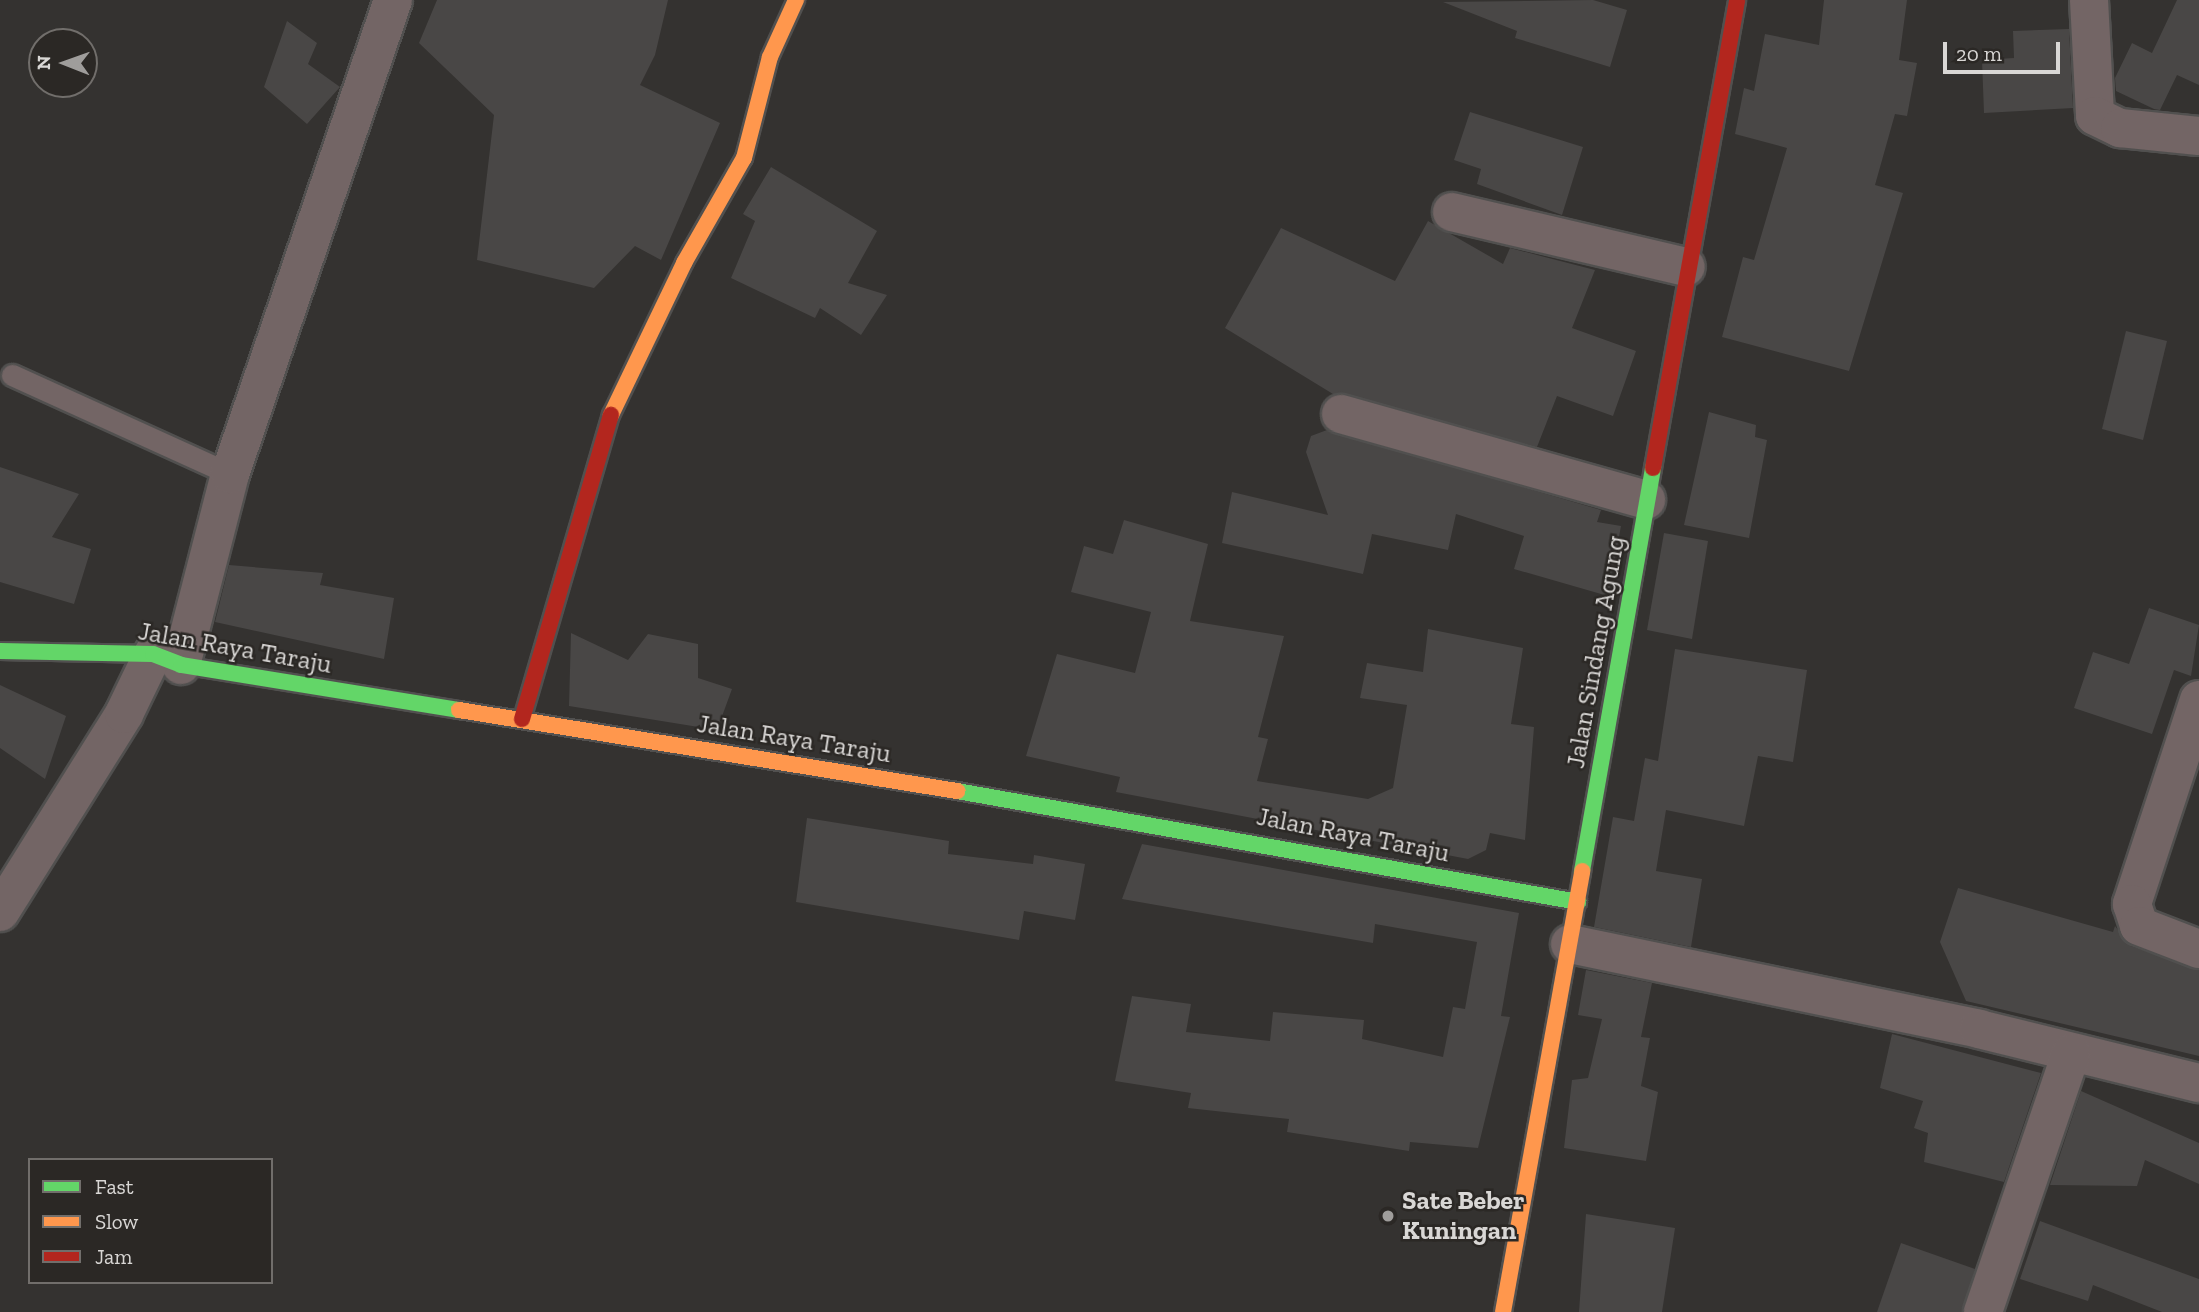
<!DOCTYPE html>
<style>
body{margin:0}
#map{position:relative;width:2199px;height:1312px;overflow:hidden;background:#343230;font-family:"Zilla Slab",serif}
div>[style]{position:absolute}
[style*='--x']{left:calc(var(--x)*1px);top:calc(var(--y)*1px);width:calc(var(--w)*1px);rotate:calc(var(--a)*1deg)}
.building>*{inset:0;background:#494746}
.roads{filter:drop-shadow(2px 0 #51504f) drop-shadow(-2px 0 #51504f) drop-shadow(0 2px #51504f) drop-shadow(0 -2px #51504f)}
.lane>*{height:21px;margin:-10.5px;padding:0 10.5px;transform-origin:10.5px;border-radius:10.5px;background:#736565}
.street>*{height:38px;margin:-19px;padding:0 19px;transform-origin:19px;border-radius:19px;background:#736565}
.fast>*{height:16px;margin:-8px;padding:0 8px;transform-origin:8px;border-radius:8px;background:#63d668}
.slow>*{height:16px;margin:-8px;padding:0 8px;transform-origin:8px;border-radius:8px;background:#ff974d}
.jam>*{height:16px;margin:-8px;padding:0 8px;transform-origin:8px;border-radius:8px;background:#b3261e}
.dots>*{width:19px;height:19px;translate:-50% -50%;box-sizing:border-box;border:4px solid #2b2825;border-radius:50%}
span{translate:-50% -50%;white-space:nowrap;text-align:center;line-height:1.15;-webkit-text-stroke:5px #2b2825;paint-order:stroke}
.street-label{font-size:26px;color:#d9d7d5}
.poi-label{font-size:26px;color:#d9d7d5;font-weight:700}
.left{translate:0 -50%;text-align:left}
.legend{position:absolute;left:28px;top:1158px;width:245px;height:126px;box-sizing:border-box;background:#2b2825;border:2px solid #716e6b;margin:0;padding:9px 12px;list-style:none;font-size:21px;color:#d9d7d5}
.legend li{display:flex;align-items:center;gap:14px;height:35px}
.legend b{width:35px;border:2px solid #716e6b}
.north{position:absolute;left:28px;top:28px;width:70px;height:70px;box-sizing:border-box;background:#2b2825;border:2px solid #716e6b;border-radius:50%;rotate:271deg;font-size:19px;font-weight:700;line-height:28px;text-align:center;color:#d9d7d5}
.north::after{content:'';display:block;margin:auto;width:24px;height:32px;background:#9f9d9b;clip-path:polygon(50% 0,100% 100%,50% 72%,0 100%)}
.scale{position:absolute;left:1943px;top:42px;width:117px;height:32px;box-sizing:border-box;border:4px solid #d9d7d5;border-top:0;padding-left:9px;font-size:21px;line-height:24px;white-space:nowrap;color:#d9d7d5;-webkit-text-stroke:5px #2b2825;paint-order:stroke}
</style>
<div id="map">
<div class="building">
<i style="clip-path:polygon(437px 0,668px 0,655px 55px,640px 85px,720px 123px,661px 260px,635px 246px,594px 288px,477px 260px,494px 115px,419px 43px)"></i>
<i style="clip-path:polygon(1593px 0,1627px 10px,1610px 67px,1515px 38px,1517px 31px,1443px 2px)"></i>
<i style="clip-path:polygon(1824px 0,1907px 0,1899px 60px,1917px 63px,1907px 116px,1895px 114px,1875px 185px,1903px 193px,1849px 371px,1722px 337px,1743px 257px,1754px 260px,1787px 148px,1735px 134px,1744px 88px,1754px 91px,1765px 34px,1819px 45px)"></i>
<i style="clip-path:polygon(2177px 0,2199px 0,2199px 85px,2177px 75px,2160px 110px,2154px 109px,2116px 91px,2115px 78px,2132px 43px,2152px 53px)"></i>
<i style="clip-path:polygon(287px 21px,317px 43px,308px 64px,340px 87px,307px 124px,264px 87px)"></i>
<i style="clip-path:polygon(2069px 29px,2073px 108px,1984px 113px,1982px 60px,2014px 58px,2013px 31px)"></i>
<i style="clip-path:polygon(1470px 112px,1583px 147px,1562px 215px,1477px 184px,1481px 169px,1454px 160px)"></i>
<i style="clip-path:polygon(771px 167px,877px 231px,848px 283px,887px 295px,861px 335px,820px 308px,815px 318px,731px 278px,755px 221px,743px 214px)"></i>
<i style="clip-path:polygon(1428px 221px,1503px 264px,1510px 248px,1595px 270px,1572px 328px,1636px 351px,1613px 416px,1557px 396px,1537px 447px,1333px 394px,1225px 328px,1281px 228px,1395px 281px)"></i>
<i style="clip-path:polygon(2126px 331px,2167px 341px,2143px 440px,2102px 429px)"></i>
<i style="clip-path:polygon(1709px 412px,1756px 425px,1755px 437px,1767px 440px,1749px 538px,1684px 525px)"></i>
<i style="clip-path:polygon(1327px 430px,1601px 510px,1597px 522px,1621px 526px,1608px 596px,1514px 569px,1524px 536px,1456px 514px,1448px 550px,1372px 534px,1363px 574px,1222px 543px,1232px 492px,1328px 515px,1306px 452px,1311px 436px)"></i>
<i style="clip-path:polygon(0 467px,79px 494px,52px 537px,91px 549px,74px 604px,0 582px)"></i>
<i style="clip-path:polygon(1124px 520px,1208px 544px,1190px 621px,1284px 636px,1258px 737px,1268px 739px,1257px 781px,1368px 799px,1393px 788px,1407px 705px,1360px 698px,1367px 663px,1423px 672px,1428px 629px,1523px 648px,1511px 724px,1534px 727px,1525px 840px,1490px 833px,1486px 850px,1468px 859px,1116px 792px,1120px 777px,1026px 756px,1057px 654px,1135px 673px,1151px 612px,1071px 592px,1084px 546px,1113px 554px)"></i>
<i style="clip-path:polygon(1664px 533px,1708px 541px,1692px 639px,1647px 630px)"></i>
<i style="clip-path:polygon(229px 565px,323px 573px,320px 585px,394px 598px,384px 659px,215px 622px)"></i>
<i style="clip-path:polygon(2149px 608px,2199px 625px,2191px 676px,2174px 670px,2152px 734px,2074px 708px,2093px 652px,2129px 664px)"></i>
<i style="clip-path:polygon(571px 633px,628px 660px,648px 634px,698px 644px,698px 678px,732px 689px,717px 730px,569px 706px)"></i>
<i style="clip-path:polygon(1675px 649px,1807px 670px,1793px 762px,1758px 756px,1744px 826px,1666px 810px,1656px 871px,1702px 879px,1691px 947px,1594px 927px,1613px 817px,1634px 821px,1645px 758px,1658px 761px)"></i>
<i style="clip-path:polygon(0 685px,66px 716px,45px 779px,0 748px)"></i>
<i style="clip-path:polygon(807px 818px,949px 841px,948px 854px,1033px 864px,1034px 855px,1085px 864px,1075px 920px,1024px 911px,1019px 940px,796px 902px)"></i>
<i style="clip-path:polygon(1142px 844px,1519px 913px,1501px 1016px,1510px 1017px,1478px 1148px,1410px 1142px,1409px 1151px,1287px 1132px,1289px 1119px,1188px 1108px,1191px 1093px,1115px 1081px,1132px 996px,1191px 1004px,1186px 1032px,1270px 1041px,1273px 1012px,1364px 1020px,1362px 1039px,1443px 1057px,1453px 1007px,1465px 1009px,1477px 942px,1375px 924px,1373px 943px,1122px 899px)"></i>
<i style="clip-path:polygon(1958px 888px,2113px 932px,2115px 926px,2131px 946px,2199px 970px,2199px 1056px,1966px 1001px,1940px 942px)"></i>
<i style="clip-path:polygon(1586px 970px,1652px 983px,1641px 1037px,1650px 1038px,1641px 1086px,1658px 1092px,1646px 1161px,1564px 1148px,1572px 1080px,1588px 1078px,1602px 1019px,1578px 1015px)"></i>
<i style="clip-path:polygon(1892px 1034px,2041px 1073px,2004px 1182px,1924px 1162px,1928px 1133px,1914px 1128px,1923px 1101px,1880px 1088px)"></i>
<i style="clip-path:polygon(2081px 1091px,2199px 1143px,2199px 1184px,2145px 1160px,2137px 1186px,2050px 1185px)"></i>
<i style="clip-path:polygon(1586px 1214px,1675px 1228px,1662px 1312px,1579px 1312px)"></i>
<i style="clip-path:polygon(2040px 1221px,2199px 1279px,2199px 1312px,2162px 1312px,2093px 1285px,2088px 1301px,2020px 1279px)"></i>
<i style="clip-path:polygon(1901px 1243px,1975px 1269px,1962px 1312px,1877px 1312px)"></i>
</div>
<div class="roads">
<div class="lane">
<i style="--x:12;--y:375;--w:239;--a:24.4"></i>
</div>
<div class="street">
<i style="--x:2089;--y:0;--w:116;--a:87"></i>
<i style="--x:2095;--y:116;--w:28;--a:26"></i>
<i style="--x:2120;--y:128;--w:79;--a:5.8"></i>
<i style="--x:1452;--y:212;--w:240;--a:13.2"></i>
<i style="--x:1341;--y:414;--w:317;--a:15.7"></i>
<i style="--x:181;--y:665;--w:197;--a:-75.6"></i>
<i style="--x:230;--y:474;--w:501;--a:-71.02"></i>
<i style="--x:2199;--y:700;--w:215;--a:108.2"></i>
<i style="--x:2132;--y:904;--w:23;--a:72"></i>
<i style="--x:2139;--y:926;--w:64;--a:21"></i>
<i style="--x:0;--y:912;--w:234;--a:-57.9"></i>
<i style="--x:124;--y:714;--w:67;--a:-64.2"></i>
<i style="--x:1570;--y:944;--w:418;--a:11.7"></i>
<i style="--x:1979;--y:1029;--w:227;--a:13.8"></i>
<i style="--x:1983;--y:1312;--w:273;--a:-71.2"></i>
</div>
<div class="fast">
<i style="--x:0;--y:651;--w:153;--a:1.1"></i>
<i style="--x:153;--y:654;--w:30;--a:21"></i>
<i style="--x:181;--y:665;--w:282;--a:9.2"></i>
<i style="--x:957;--y:791;--w:631;--a:10.13"></i>
<i style="--x:1582;--y:871;--w:409;--a:-80"></i>
</div>
<div class="slow">
<i style="--x:611;--y:415;--w:169;--a:-64.3"></i>
<i style="--x:684;--y:263;--w:121;--a:-60.3"></i>
<i style="--x:744;--y:158;--w:104;--a:-75.6"></i>
<i style="--x:770;--y:57;--w:63;--a:-65.5"></i>
<i style="--x:459;--y:710;--w:505;--a:9.24"></i>
<i style="--x:1503;--y:1312;--w:448;--a:-79.8"></i>
</div>
<div class="jam">
<i style="--x:1653;--y:468;--w:475;--a:-79.8"></i>
<i style="--x:522;--y:719;--w:317;--a:-73.7"></i>
</div>
</div>
<div class="dots">
<i style="left:1388px;top:1216px;background:#9f9d9b"></i>
</div>
<div class="street-label">
<span style="left:235px;top:648px;rotate:10deg">Jalan Raya Taraju</span>
<span style="left:1596px;top:652px;rotate:-80deg">Jalan Sindang Agung</span>
<span style="left:794px;top:739px;rotate:9deg">Jalan Raya Taraju</span>
<span style="left:1353px;top:835px;rotate:11deg">Jalan Raya Taraju</span>
</div>
<div class="poi-label">
<span class="left" style="left:1402px;top:1216px">Sate Beber<br>Kuningan</span>
</div>
<ul class="legend">
<li><b style="height:9px;background:#63d668"></b>Fast</li>
<li><b style="height:9px;background:#ff974d"></b>Slow</li>
<li><b style="height:9px;background:#b3261e"></b>Jam</li>
</ul>
<div class="north">N</div>
<div class="scale">20 m</div>
</div>
